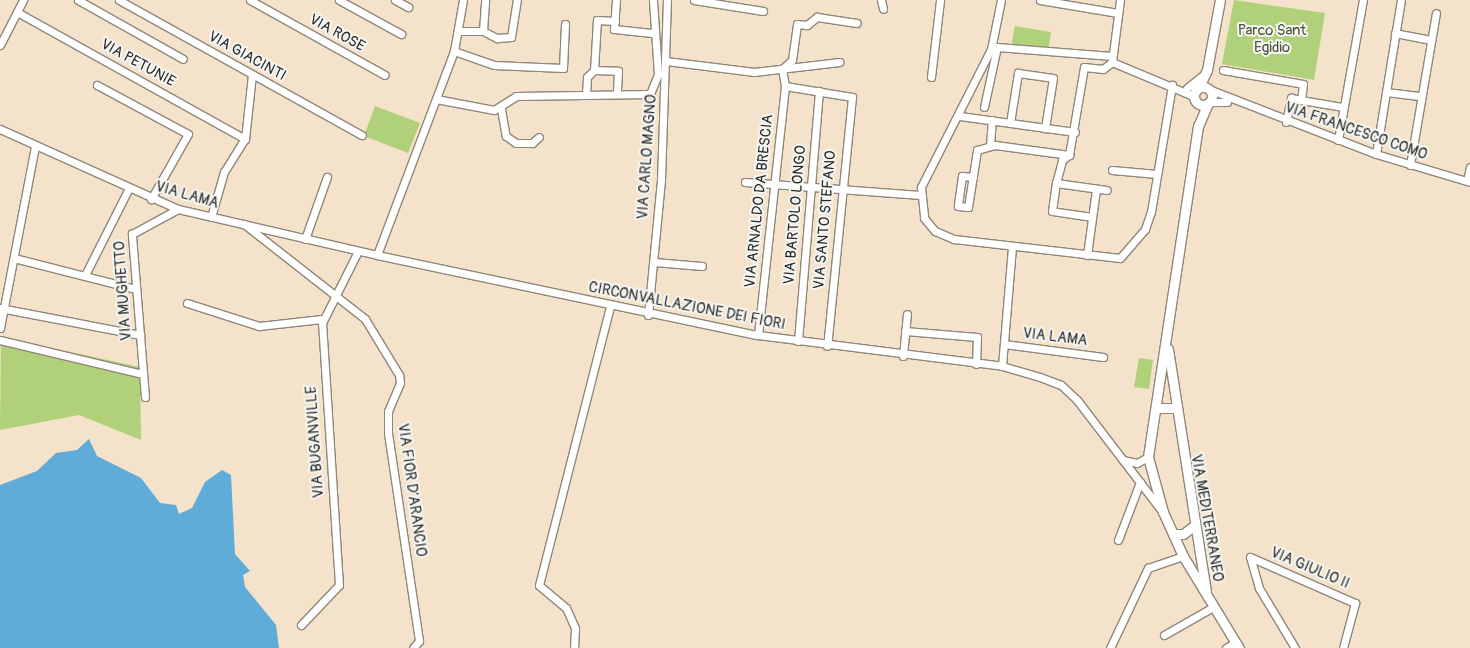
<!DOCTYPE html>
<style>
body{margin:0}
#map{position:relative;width:1470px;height:648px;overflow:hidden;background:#f4e2ca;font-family:Pangolin,sans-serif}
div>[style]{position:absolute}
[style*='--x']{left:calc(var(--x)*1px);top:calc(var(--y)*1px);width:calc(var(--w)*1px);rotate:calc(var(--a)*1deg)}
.green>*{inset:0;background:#b0d179}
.water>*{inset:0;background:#5facd8}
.roads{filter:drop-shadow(1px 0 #90867a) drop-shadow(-1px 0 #90867a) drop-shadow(0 1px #90867a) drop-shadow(0 -1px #90867a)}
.minor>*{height:7px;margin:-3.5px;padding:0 3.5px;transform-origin:3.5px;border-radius:3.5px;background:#fff}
.major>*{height:9px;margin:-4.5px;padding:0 4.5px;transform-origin:4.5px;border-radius:4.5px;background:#fff}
.major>.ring{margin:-4.5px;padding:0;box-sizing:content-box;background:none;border:9px solid #fff;border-radius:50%}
span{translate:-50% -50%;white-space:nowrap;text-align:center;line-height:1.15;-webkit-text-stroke:4px #f6f6f2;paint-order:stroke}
.park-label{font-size:15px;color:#4c543e}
.street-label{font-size:15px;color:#2b2b2b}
</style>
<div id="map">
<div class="green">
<i style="clip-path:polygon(1234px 0,1325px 13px,1314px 80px,1222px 64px)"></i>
<i style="clip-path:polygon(1015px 26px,1051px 32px,1048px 52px,1011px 47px)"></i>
<i style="clip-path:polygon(375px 106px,420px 123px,408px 153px,364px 136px)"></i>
<i style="clip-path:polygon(1px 337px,140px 367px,141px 440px,79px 415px,0 430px)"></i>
<i style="clip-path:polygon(1139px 358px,1153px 360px,1149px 389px,1134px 387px)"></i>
</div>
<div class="water">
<i style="clip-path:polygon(89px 439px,97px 456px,141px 478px,160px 503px,176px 505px,179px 514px,192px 508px,205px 482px,222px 470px,231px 475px,235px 554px,250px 571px,243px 575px,245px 587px,276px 625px,279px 648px,0 648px,0 485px,37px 471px,56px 453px,77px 450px)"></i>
</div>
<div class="roads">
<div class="minor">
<i style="--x:78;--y:0;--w:120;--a:29.3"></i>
<i style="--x:119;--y:0;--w:278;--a:29.1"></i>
<i style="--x:250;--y:0;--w:154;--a:29.1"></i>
<i style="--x:339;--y:0;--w:71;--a:28.7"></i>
<i style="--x:395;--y:0;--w:15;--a:28"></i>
<i style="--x:463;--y:0;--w:52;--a:100"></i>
<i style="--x:454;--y:51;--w:218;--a:110.7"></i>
<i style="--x:377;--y:255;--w:389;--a:11.9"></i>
<i style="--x:758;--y:335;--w:246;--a:7.2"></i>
<i style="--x:1002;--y:366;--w:40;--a:16"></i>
<i style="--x:1040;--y:377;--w:22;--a:21"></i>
<i style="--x:1061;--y:385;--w:22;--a:43"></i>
<i style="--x:1077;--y:400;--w:138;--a:52.6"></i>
<i style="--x:616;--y:0;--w:29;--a:94"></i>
<i style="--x:614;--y:29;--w:38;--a:6"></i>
<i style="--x:694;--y:0;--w:70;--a:9.1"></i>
<i style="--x:881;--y:0;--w:9;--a:77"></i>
<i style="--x:1001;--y:0;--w:50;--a:101.5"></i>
<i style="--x:991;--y:49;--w:155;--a:116.9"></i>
<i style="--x:921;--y:187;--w:31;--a:84"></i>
<i style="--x:924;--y:218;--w:17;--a:50"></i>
<i style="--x:935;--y:231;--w:21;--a:23"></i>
<i style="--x:954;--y:239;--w:167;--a:6.5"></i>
<i style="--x:1120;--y:258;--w:38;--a:-49"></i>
<i style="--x:1145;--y:229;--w:18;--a:-71"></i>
<i style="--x:1151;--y:212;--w:129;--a:-80.6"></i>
<i style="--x:1040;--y:0;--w:79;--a:9.5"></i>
<i style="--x:1120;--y:0;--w:63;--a:97.4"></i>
<i style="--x:1112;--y:62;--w:88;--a:22.8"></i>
<i style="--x:17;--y:12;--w:261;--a:29.1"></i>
<i style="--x:615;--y:21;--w:18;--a:-177"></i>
<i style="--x:597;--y:20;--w:50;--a:93.4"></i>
<i style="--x:594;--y:70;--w:24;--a:2"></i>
<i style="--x:618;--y:71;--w:22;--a:93"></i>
<i style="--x:460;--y:31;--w:23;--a:0"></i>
<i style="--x:483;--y:31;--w:31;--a:-86"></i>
<i style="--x:483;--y:31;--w:16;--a:27"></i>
<i style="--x:497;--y:38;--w:14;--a:-4"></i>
<i style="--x:511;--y:37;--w:37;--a:-81"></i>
<i style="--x:1395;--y:33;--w:37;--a:11"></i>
<i style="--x:0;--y:45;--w:51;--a:-62.9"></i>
<i style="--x:454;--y:51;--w:42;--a:19.3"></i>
<i style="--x:494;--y:65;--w:69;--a:2.5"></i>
<i style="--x:563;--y:68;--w:44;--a:-87.4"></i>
<i style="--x:666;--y:61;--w:89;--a:7.1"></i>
<i style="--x:754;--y:72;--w:86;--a:-6.7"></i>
<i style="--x:1223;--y:70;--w:81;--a:9.9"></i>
<i style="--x:1303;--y:84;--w:16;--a:97"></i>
<i style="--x:1301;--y:100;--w:43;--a:9.5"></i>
<i style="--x:931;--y:77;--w:78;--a:-83.3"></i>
<i style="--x:97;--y:85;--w:103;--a:28.3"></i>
<i style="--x:188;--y:134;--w:75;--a:119.6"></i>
<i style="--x:785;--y:86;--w:68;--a:9.3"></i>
<i style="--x:852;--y:97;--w:250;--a:95.7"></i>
<i style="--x:1187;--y:88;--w:22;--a:-39"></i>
<i style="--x:1211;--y:90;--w:177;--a:21.2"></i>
<i style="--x:1376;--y:154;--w:98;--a:16.6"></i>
<i style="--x:1386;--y:92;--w:35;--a:7"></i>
<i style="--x:586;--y:93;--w:16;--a:-86"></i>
<i style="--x:587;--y:77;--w:10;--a:-45"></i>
<i style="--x:436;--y:99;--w:59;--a:10.7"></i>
<i style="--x:494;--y:110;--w:26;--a:-32"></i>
<i style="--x:516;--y:96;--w:134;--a:-0.9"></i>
<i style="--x:650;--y:94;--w:22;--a:-68"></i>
<i style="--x:658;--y:74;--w:74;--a:-93.9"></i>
<i style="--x:1210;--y:102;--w:17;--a:0"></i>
<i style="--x:984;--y:107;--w:61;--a:-77.8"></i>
<i style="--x:997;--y:47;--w:115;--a:4.5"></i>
<i style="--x:501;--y:109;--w:27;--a:80"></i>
<i style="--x:506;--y:136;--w:12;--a:35"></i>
<i style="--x:516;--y:143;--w:16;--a:0"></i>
<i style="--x:532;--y:143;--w:9;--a:-41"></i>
<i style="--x:960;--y:116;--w:116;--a:7.9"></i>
<i style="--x:1286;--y:122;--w:25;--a:-78"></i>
<i style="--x:1291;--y:98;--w:10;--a:11"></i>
<i style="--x:1010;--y:123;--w:51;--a:-80.9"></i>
<i style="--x:1018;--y:73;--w:35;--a:8"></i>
<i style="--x:1053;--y:78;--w:51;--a:99.1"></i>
<i style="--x:0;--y:129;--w:195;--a:24.2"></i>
<i style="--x:178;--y:209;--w:204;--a:13"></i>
<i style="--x:1338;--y:140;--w:142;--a:-79.9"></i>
<i style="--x:990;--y:146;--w:26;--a:-86"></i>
<i style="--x:1376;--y:154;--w:156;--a:-80.8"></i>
<i style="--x:1069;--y:155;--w:89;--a:-80.3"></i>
<i style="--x:1084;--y:67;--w:19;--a:6"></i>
<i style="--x:1103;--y:69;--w:11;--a:-38"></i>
<i style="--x:1410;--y:165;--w:154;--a:-80.3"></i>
<i style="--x:1112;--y:170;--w:45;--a:5.1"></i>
<i style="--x:973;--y:177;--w:11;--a:-175"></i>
<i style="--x:962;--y:176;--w:30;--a:98"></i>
<i style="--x:958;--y:206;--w:10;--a:6"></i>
<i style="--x:968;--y:207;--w:58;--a:-81"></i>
<i style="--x:977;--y:150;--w:19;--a:-16"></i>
<i style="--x:995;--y:145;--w:75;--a:7.7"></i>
<i style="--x:1467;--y:181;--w:14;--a:-78"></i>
<i style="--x:745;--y:182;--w:176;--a:4.2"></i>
<i style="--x:1056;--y:183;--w:24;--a:-75"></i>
<i style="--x:1062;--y:160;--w:9;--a:-36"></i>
<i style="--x:211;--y:217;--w:47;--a:-73.9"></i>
<i style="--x:224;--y:172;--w:39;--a:-58"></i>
<i style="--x:245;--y:139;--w:64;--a:-83.8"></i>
<i style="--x:1092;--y:217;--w:40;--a:-171.5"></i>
<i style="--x:1052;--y:211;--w:28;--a:-82"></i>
<i style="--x:1056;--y:183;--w:51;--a:7.8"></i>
<i style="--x:244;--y:224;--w:154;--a:38.1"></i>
<i style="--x:365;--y:319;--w:66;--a:58.7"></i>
<i style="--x:399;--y:375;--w:8;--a:83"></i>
<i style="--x:400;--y:383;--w:30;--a:113"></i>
<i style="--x:388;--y:411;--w:22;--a:90"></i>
<i style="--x:388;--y:433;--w:210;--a:81.5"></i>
<i style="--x:419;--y:641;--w:9;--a:131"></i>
<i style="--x:305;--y:239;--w:66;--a:-70.5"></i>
<i style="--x:1087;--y:255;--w:67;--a:-82.2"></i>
<i style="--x:14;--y:258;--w:126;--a:14.3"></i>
<i style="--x:654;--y:262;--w:48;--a:4.8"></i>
<i style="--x:85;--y:275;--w:95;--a:-63.2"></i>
<i style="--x:187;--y:303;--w:76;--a:17.7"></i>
<i style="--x:259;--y:326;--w:63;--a:-6.3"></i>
<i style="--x:0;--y:308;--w:143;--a:10.9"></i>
<i style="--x:648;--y:315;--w:136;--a:-84.5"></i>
<i style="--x:661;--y:180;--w:180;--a:-88.1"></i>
<i style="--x:0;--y:328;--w:185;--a:-79.1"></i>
<i style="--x:905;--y:331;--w:72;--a:4.8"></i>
<i style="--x:977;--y:337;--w:27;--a:92"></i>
<i style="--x:758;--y:335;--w:250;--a:-83.8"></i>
<i style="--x:785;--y:86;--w:17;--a:-100"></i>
<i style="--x:782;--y:69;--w:13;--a:-42"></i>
<i style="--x:792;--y:60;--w:36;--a:-82"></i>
<i style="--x:797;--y:24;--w:10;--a:6"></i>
<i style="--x:807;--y:25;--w:13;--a:-39"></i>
<i style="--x:817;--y:17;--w:40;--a:8.5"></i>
<i style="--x:0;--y:340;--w:147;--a:13.4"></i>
<i style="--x:798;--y:341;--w:251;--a:-85.2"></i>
<i style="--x:1004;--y:344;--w:100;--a:7.5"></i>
<i style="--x:903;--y:356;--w:42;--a:-84.6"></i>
<i style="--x:1002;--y:366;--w:120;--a:-85.2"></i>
<i style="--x:145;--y:397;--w:164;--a:-94.6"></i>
<i style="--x:132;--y:234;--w:52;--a:-28.5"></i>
<i style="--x:1123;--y:460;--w:14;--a:12"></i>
<i style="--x:1137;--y:463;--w:13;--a:-29"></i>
<i style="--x:1118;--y:540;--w:62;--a:-69.2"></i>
<i style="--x:301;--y:625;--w:55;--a:-46.5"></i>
<i style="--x:339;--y:585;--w:263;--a:-93.7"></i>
<i style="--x:322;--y:323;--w:80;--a:-63.4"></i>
<i style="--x:1164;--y:635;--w:56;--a:-29.7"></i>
<i style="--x:574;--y:648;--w:20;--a:-87"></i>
<i style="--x:575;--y:628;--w:22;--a:-114"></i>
<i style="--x:566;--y:608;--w:35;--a:-140"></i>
<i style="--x:539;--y:585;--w:288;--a:-75.7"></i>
<i style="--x:1110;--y:648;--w:89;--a:-64.6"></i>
<i style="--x:1148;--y:568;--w:37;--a:-19"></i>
<i style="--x:1226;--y:648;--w:12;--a:-31"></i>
<i style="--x:1295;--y:648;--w:70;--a:-121"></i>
<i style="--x:1259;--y:588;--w:32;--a:-106"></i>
<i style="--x:1250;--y:557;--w:115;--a:23.7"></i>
<i style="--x:1355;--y:603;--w:47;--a:104.9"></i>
</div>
<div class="major">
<i class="ring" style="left:1194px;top:87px;width:9px;height:9px"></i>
<i style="--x:1199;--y:87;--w:19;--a:-65"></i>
<i style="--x:1207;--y:70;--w:71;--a:-79.5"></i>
<i style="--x:1208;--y:103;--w:25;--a:113"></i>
<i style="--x:1198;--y:126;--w:335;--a:98.6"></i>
<i style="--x:1148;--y:457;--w:57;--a:74.7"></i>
<i style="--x:1163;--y:512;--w:48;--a:65.6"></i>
<i style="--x:1183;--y:556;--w:108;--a:58.7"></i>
<i style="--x:1168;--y:349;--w:245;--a:81.1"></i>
<i style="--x:1156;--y:408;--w:19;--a:0"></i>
<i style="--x:1173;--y:534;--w:10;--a:0"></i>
<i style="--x:1183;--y:534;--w:15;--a:-37"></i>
</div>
</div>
<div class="park-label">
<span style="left:1272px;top:39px">Parco Sant<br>Egidio</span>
</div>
<div class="street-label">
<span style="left:337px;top:33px;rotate:29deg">VIA ROSE</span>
<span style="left:247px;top:56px;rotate:29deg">VIA GIACINTI</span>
<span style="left:138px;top:63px;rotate:29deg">VIA PETUNIE</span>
<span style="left:1356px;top:131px;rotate:19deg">VIA FRANCESCO COMO</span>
<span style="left:647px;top:157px;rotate:-86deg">VIA CARLO MAGNO</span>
<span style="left:187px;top:195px;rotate:16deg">VIA LAMA</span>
<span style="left:759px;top:201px;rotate:-84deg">VIA ARNALDO DA BRESCIA</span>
<span style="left:795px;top:215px;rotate:-85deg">VIA BARTOLO LONGO</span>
<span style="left:825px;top:220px;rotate:-85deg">VIA SANTO STEFANO</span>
<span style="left:123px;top:291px;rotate:-94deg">VIA MUGHETTO</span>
<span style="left:687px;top:306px;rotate:11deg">CIRCONVALLAZIONE DEI FIORI</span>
<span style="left:1055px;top:337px;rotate:7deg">VIA LAMA</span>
<span style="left:315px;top:442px;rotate:-94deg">VIA BUGANVILLE</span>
<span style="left:412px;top:490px;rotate:82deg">VIA FIOR D'ARANCIO</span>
<span style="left:1207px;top:518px;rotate:80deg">VIA MEDITERRANEO</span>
<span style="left:1310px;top:568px;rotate:23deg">VIA GIULIO II</span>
</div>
</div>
